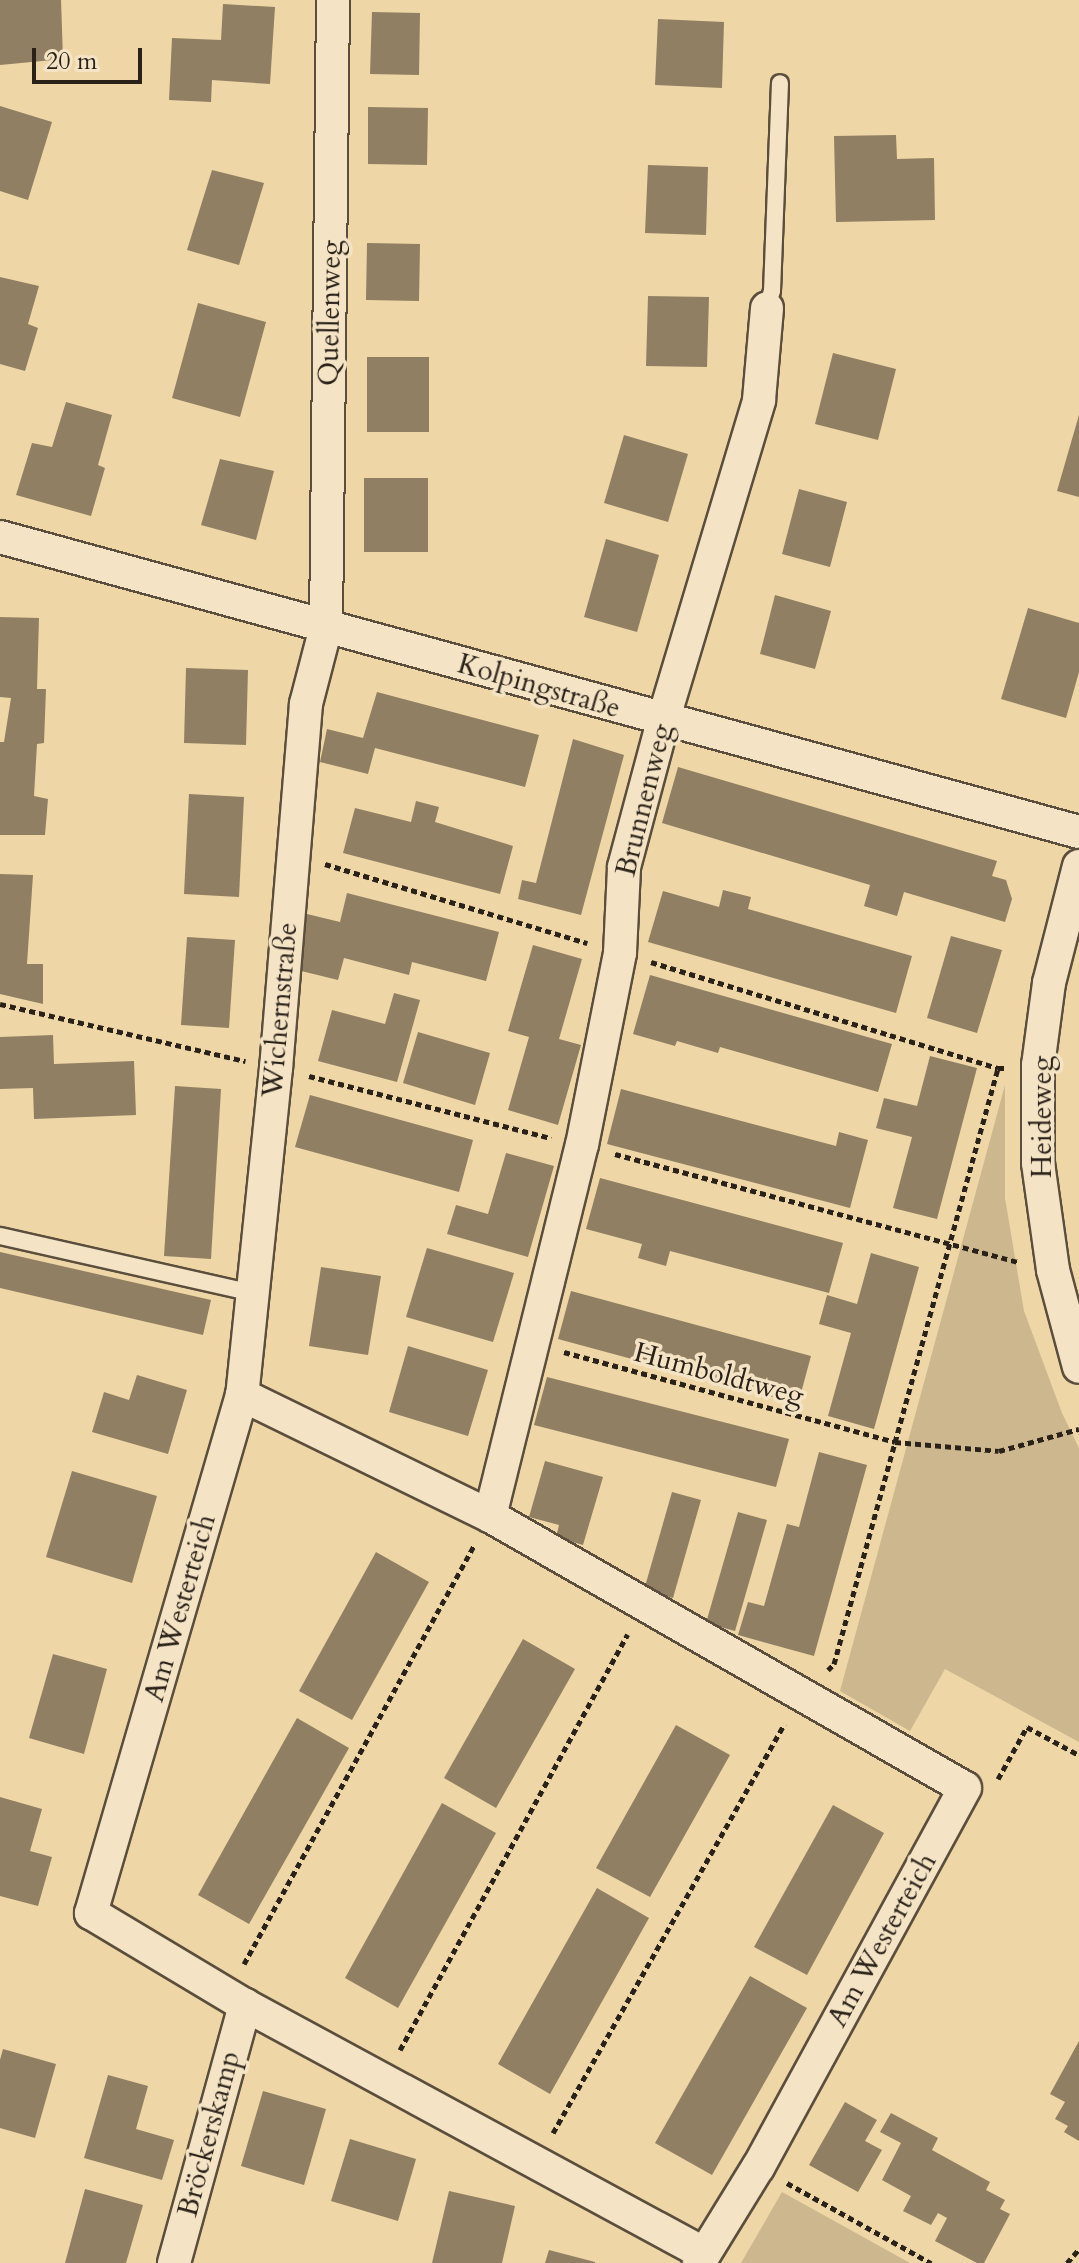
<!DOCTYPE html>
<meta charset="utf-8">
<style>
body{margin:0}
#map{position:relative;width:1079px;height:2263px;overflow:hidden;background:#eed6a6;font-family:Cardo,serif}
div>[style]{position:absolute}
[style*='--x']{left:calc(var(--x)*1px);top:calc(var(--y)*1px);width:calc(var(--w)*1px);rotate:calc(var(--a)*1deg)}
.green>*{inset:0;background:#cdb78e}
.building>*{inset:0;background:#907f62}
.path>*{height:5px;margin-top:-2.5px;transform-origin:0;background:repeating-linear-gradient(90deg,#2a2119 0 6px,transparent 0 10px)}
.roads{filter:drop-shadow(2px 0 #5b4e3c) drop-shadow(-2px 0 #5b4e3c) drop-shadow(0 2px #5b4e3c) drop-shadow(0 -2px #5b4e3c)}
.service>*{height:16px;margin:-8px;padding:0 8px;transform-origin:8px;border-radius:8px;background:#f4e4c5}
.minor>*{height:32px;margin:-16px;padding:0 16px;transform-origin:16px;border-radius:16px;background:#f4e4c5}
span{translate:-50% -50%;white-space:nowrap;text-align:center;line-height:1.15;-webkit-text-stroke:7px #f4e4c5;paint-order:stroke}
.street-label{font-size:28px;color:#2a2119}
.scale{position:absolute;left:32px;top:48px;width:110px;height:36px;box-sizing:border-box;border:4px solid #2a2119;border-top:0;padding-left:10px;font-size:24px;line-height:28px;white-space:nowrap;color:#2a2119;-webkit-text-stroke:6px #f4e4c5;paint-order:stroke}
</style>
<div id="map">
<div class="green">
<i style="clip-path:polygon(1005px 1085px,1005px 1198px,1024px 1311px,1062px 1413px,1079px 1448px,1079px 1742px,945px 1669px,910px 1731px,840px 1691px)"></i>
<i style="clip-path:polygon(782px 2192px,910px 2263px,741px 2263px)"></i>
</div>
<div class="building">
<i style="clip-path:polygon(0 0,61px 0,63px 59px,0 65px)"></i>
<i style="clip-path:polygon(223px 4px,275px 7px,270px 84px,212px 80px,211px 102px,169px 100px,172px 38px,221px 40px)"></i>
<i style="clip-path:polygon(372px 12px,420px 13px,419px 75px,370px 74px)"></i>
<i style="clip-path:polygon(658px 19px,724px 22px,722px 88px,655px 85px)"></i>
<i style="clip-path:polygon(0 106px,52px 122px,28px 200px,0 191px)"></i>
<i style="clip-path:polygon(368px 107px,428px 108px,427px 165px,368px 164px)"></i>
<i style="clip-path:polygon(896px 135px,897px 159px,934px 158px,935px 220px,836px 222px,834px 136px)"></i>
<i style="clip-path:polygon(648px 165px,708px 167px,706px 235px,645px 233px)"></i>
<i style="clip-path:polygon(212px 170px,264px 183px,239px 265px,187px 250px)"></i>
<i style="clip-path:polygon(367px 243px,420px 244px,419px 301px,366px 300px)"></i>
<i style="clip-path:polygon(0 277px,39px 286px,28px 324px,38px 328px,25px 371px,0 364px)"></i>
<i style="clip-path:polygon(648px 296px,709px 297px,707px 367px,646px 366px)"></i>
<i style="clip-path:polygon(198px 303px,266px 322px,240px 417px,172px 398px)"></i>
<i style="clip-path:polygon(833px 353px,896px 369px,878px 440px,815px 424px)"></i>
<i style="clip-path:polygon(367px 357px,429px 357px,429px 432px,367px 432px)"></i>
<i style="clip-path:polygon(66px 402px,112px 415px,98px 465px,105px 468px,91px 516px,16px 495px,32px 443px,52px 447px)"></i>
<i style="clip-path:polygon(1079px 415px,1079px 497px,1057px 491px)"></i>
<i style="clip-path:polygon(624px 435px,688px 454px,668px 522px,604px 503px)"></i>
<i style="clip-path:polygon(220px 459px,274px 471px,256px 540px,201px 525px)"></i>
<i style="clip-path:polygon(364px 478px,428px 478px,428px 552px,364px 552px)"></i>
<i style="clip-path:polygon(799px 489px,847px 502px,830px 567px,782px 554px)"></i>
<i style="clip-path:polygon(606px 539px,659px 555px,637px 632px,584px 617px)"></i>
<i style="clip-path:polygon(775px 595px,831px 611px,815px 669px,760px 654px)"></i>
<i style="clip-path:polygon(1028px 608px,1079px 623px,1079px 672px,1066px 718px,1001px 699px)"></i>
<i style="clip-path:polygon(0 617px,39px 618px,37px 689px,46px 689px,44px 743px,37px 744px,34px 796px,48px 799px,45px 835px,0 835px,0 742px,4px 742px,11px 698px,0 697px)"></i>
<i style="clip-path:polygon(186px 668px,248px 670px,246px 745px,184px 743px)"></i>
<i style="clip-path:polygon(377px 692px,539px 735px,525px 787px,375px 748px,368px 774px,320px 762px,327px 729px,363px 738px)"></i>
<i style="clip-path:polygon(573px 739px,624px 755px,581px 915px,518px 899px,522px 880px,536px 883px)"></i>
<i style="clip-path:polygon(678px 767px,997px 861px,992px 876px,1006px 880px,1012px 899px,1005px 922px,904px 892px,897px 916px,864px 906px,870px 885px,662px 823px)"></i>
<i style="clip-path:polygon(189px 794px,244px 797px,239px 897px,184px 894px)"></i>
<i style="clip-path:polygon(416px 801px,439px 807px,435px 822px,513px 846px,500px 894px,343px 853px,355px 808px,411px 822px)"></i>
<i style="clip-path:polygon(0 874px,33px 875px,27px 964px,43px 964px,43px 1004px,0 994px)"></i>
<i style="clip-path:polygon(723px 890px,751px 897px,748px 909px,912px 956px,896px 1013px,648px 942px,663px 891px,719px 907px)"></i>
<i style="clip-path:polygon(347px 893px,499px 932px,486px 981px,412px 962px,409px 975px,344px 958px,338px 980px,293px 969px,307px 914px,340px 922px)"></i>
<i style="clip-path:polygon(951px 936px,1002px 950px,977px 1033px,927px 1018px)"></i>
<i style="clip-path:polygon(187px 937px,235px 940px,229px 1028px,181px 1025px)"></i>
<i style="clip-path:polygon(533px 945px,582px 959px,559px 1039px,581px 1045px,558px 1125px,508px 1110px,529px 1037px,508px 1031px)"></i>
<i style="clip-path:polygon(650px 975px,892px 1044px,878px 1092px,720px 1047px,718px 1053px,677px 1041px,675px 1046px,633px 1034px)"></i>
<i style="clip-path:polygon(394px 993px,420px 1000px,397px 1082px,318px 1061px,332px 1010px,385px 1024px)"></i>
<i style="clip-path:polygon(418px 1032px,490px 1053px,475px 1105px,403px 1083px)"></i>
<i style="clip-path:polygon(53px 1035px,54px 1064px,134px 1061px,136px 1115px,34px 1119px,33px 1088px,0 1089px,0 1037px)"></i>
<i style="clip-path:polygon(930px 1056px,977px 1068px,937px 1219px,893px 1208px,912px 1137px,876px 1128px,884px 1098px,917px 1106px)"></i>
<i style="clip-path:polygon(175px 1086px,221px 1089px,211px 1259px,164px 1256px)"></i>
<i style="clip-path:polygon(621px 1089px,836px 1146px,839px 1132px,868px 1140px,850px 1208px,607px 1144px)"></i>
<i style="clip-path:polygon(310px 1095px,473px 1140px,459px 1192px,295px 1147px)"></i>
<i style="clip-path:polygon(506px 1153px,554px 1166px,528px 1257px,447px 1234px,456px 1205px,488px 1214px)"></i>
<i style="clip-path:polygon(600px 1178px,843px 1243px,829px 1293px,670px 1251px,666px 1266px,638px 1258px,642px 1244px,586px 1229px)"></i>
<i style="clip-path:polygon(427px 1248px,514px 1273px,493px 1342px,406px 1317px)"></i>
<i style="clip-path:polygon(0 1252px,211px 1300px,203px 1335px,0 1288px)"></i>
<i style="clip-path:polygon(871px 1253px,919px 1267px,874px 1429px,828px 1416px,851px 1333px,819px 1324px,827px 1295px,857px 1304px)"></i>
<i style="clip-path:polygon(321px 1267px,381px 1276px,368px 1355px,309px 1346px)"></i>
<i style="clip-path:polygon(571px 1291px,811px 1356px,798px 1404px,558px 1339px)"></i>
<i style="clip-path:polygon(408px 1346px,488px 1370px,468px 1436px,389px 1412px)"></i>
<i style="clip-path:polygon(137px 1375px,187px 1390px,168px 1454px,92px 1432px,104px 1392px,129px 1400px)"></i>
<i style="clip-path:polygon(547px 1377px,789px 1439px,776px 1487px,534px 1425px)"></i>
<i style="clip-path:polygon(819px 1452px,867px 1465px,814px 1656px,738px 1635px,748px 1602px,764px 1606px,787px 1524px,799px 1527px)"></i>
<i style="clip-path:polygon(545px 1461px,603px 1477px,583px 1545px,556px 1537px,559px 1525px,529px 1517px)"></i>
<i style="clip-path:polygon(72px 1471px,157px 1496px,132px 1583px,46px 1557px)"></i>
<i style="clip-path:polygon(672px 1492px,701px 1500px,673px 1598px,644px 1590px)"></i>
<i style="clip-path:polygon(738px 1512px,767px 1520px,735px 1631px,706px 1623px)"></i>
<i style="clip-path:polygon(376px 1552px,429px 1582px,352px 1720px,299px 1691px)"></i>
<i style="clip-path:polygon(523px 1639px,575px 1669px,496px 1808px,444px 1778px)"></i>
<i style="clip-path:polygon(53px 1654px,107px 1669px,84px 1754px,29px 1738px)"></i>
<i style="clip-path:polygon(297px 1718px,349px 1748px,249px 1924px,198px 1895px)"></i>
<i style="clip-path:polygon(676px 1725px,730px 1755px,650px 1897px,596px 1868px)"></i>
<i style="clip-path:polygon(0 1797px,42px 1809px,30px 1851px,52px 1857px,38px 1906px,0 1896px)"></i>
<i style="clip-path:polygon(442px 1803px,496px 1833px,398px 2008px,345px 1978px)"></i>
<i style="clip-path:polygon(833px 1805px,884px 1833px,807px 1975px,754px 1947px)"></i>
<i style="clip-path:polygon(597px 1888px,649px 1918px,550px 2094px,498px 2064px)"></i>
<i style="clip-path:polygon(750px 1976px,807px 2008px,712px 2175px,655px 2143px)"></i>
<i style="clip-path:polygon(1079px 2041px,1079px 2141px,1064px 2132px,1068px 2126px,1055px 2119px,1065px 2102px,1050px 2094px)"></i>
<i style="clip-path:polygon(3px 2049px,56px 2064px,35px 2138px,0 2128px,0 2060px)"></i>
<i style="clip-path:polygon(108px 2075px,148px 2086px,136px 2129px,174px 2140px,162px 2180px,84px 2158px)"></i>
<i style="clip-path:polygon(263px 2091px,326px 2109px,304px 2185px,241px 2166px)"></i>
<i style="clip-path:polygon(845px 2102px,877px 2120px,865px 2141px,882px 2150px,858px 2192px,809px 2165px)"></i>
<i style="clip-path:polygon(891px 2113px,938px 2138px,932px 2150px,990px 2182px,986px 2190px,1005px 2200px,1000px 2209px,1010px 2214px,984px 2263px,977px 2263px,935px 2241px,947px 2218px,938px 2213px,931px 2225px,903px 2211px,911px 2196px,882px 2180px,901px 2143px,880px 2132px)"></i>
<i style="clip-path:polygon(350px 2139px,416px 2159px,398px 2221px,331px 2201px)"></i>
<i style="clip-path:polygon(85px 2189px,143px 2205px,126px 2263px,65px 2263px)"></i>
<i style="clip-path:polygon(449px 2191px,515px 2206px,502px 2263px,432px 2263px)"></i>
<i style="clip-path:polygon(549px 2250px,595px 2262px,595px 2263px,545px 2263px)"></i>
</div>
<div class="path">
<i style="--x:325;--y:864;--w:274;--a:16.8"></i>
<i style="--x:651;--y:962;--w:363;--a:17"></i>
<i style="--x:0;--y:1004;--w:252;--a:13.1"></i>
<i style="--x:309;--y:1076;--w:250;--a:14.4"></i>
<i style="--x:615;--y:1154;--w:418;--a:15"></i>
<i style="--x:564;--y:1352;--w:343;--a:15.2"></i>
<i style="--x:895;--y:1442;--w:104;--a:4.9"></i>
<i style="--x:999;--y:1451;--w:83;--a:-15.4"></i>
<i style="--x:828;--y:1670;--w:8;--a:-45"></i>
<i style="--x:834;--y:1664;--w:618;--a:-74.61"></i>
<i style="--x:998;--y:1068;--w:7;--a:0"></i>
<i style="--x:998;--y:1779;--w:60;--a:-60.9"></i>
<i style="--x:1027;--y:1727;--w:59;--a:28.3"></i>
<i style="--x:244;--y:1964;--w:478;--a:-61.2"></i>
<i style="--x:400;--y:2050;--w:474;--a:-61.3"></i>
<i style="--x:553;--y:2133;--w:470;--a:-60.5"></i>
<i style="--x:787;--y:2183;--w:165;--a:29.1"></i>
<i style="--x:1067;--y:2263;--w:18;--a:-49"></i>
</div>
<div class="roads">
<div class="service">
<i style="--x:767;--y:308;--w:18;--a:-74"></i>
<i style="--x:772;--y:291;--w:208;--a:-87.8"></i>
<i style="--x:0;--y:1236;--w:258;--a:12.7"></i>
</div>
<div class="minor">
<i style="--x:333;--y:0;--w:627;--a:90.64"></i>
<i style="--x:326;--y:627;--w:80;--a:104.6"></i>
<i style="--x:306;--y:704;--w:365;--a:94.7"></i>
<i style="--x:276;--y:1068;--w:329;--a:95.9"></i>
<i style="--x:242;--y:1395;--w:540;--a:106.25"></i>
<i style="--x:91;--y:1913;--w:179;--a:30.9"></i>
<i style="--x:245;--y:2005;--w:521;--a:28.43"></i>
<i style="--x:0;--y:537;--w:1119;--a:15.29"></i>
<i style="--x:1079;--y:866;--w:121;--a:104.4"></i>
<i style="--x:1049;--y:983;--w:83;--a:97.6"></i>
<i style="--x:1038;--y:1065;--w:98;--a:90"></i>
<i style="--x:1038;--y:1163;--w:108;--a:82"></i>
<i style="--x:1053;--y:1270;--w:100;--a:75"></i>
<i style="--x:242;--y:1395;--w:276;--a:26"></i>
<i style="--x:490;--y:1516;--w:547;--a:29.8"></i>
<i style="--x:965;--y:1788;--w:432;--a:118.6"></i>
<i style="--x:758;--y:2167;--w:113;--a:121.6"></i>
<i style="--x:490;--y:1516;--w:382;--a:-76.1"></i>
<i style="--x:582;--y:1145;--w:196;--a:-78.8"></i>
<i style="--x:620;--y:953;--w:86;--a:-87.3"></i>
<i style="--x:624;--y:867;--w:151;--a:-75"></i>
<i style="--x:663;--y:721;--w:335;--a:-73.3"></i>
<i style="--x:759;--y:400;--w:92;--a:-85"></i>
<i style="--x:174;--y:2263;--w:268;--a:-74.6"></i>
</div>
</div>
<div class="street-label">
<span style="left:330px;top:313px;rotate:-89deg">Quellenweg</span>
<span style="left:539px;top:686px;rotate:16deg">Kolpingstraße</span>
<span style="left:644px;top:800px;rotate:-76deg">Brunnenweg</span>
<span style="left:280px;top:1010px;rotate:-85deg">Wichernstraße</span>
<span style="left:1042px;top:1117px;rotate:-90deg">Heideweg</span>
<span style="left:719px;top:1374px;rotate:15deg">Humboldtweg</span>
<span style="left:180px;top:1608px;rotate:-74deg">Am Westerteich</span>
<span style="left:882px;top:1940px;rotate:-61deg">Am Westerteich</span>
<span style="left:209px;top:2134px;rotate:-75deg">Bröckerskamp</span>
</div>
<div class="scale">20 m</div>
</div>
